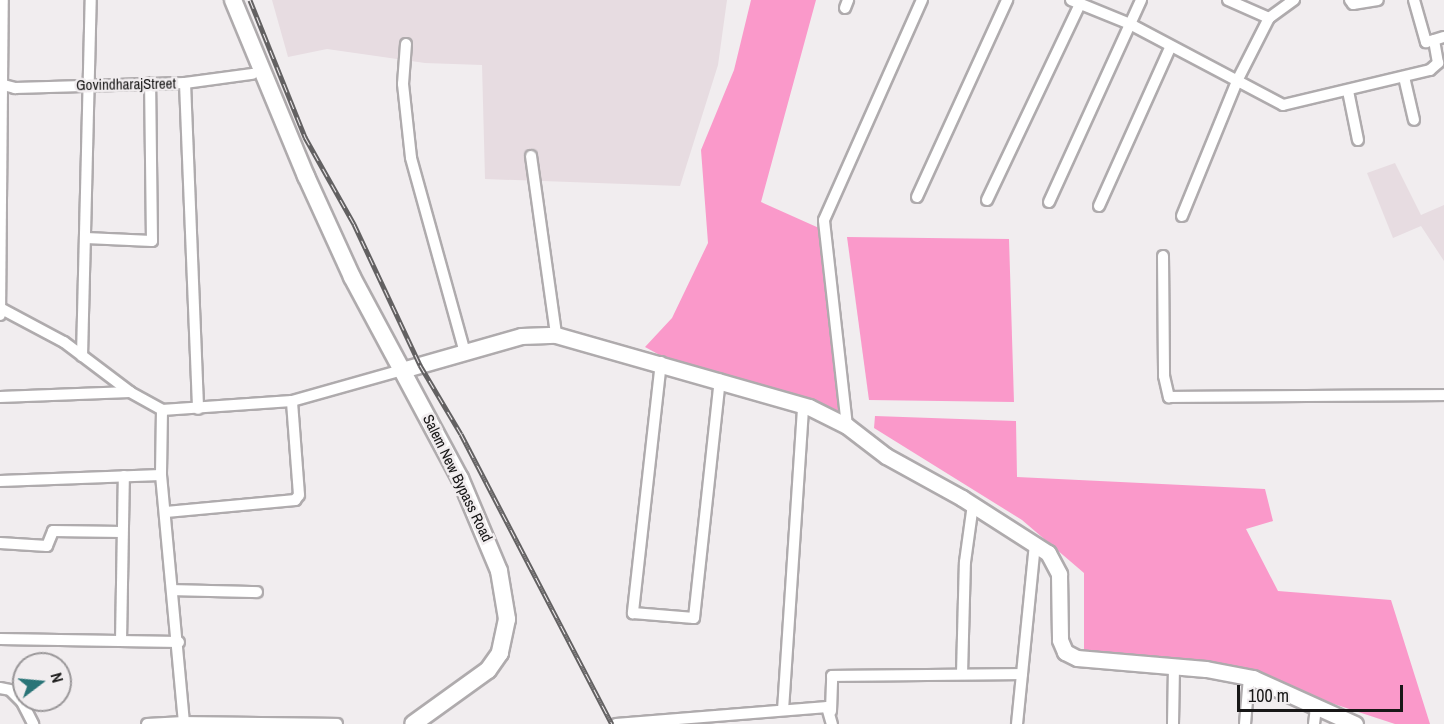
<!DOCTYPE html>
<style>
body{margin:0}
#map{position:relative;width:1444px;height:724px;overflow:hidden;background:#f1edef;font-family:"Archivo Narrow",sans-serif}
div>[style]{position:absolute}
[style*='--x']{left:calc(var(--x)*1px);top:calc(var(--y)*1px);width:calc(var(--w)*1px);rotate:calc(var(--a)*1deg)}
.built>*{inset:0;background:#e7dce1}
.water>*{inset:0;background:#fa99ca}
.roads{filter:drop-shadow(2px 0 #afabad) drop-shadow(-2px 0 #afabad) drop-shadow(0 2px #afabad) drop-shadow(0 -2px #afabad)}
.street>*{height:10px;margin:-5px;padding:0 5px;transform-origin:5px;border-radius:5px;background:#fff}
.secondary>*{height:15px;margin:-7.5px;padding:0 7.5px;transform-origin:7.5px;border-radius:7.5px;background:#fff}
.primary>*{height:16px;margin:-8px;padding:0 8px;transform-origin:8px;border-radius:8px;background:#fff}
.rail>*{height:5px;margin-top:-2.5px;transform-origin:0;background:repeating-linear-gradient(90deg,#f1edef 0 9px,#636162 0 18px);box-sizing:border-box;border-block:2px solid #636162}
span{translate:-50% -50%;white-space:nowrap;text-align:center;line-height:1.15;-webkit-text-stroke:5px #f1edef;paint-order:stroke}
.street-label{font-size:15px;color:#181717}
.north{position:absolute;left:12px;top:652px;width:60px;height:60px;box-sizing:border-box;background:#f1edef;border:2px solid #9a9799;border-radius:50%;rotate:74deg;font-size:16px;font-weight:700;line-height:24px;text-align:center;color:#181717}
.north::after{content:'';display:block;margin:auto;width:21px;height:27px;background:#297477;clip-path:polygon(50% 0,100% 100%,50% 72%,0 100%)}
.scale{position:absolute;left:1237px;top:685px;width:166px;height:27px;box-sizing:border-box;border:3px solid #181717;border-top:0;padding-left:8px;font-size:18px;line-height:21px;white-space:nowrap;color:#181717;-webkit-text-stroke:4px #f1edef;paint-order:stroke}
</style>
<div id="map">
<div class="built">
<i style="clip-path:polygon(272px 0,727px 0,718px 65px,680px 186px,485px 179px,482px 65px,425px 63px,327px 49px,288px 57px)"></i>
<i style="clip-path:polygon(1395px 163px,1421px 215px,1444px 205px,1444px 261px,1421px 226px,1393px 238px,1367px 173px)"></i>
</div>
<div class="water">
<i style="clip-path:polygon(751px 0,816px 0,761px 202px,819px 228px,842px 413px,774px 388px,667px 359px,645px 347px,672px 318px,708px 243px,701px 150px,734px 70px)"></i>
<i style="clip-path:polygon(847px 237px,1009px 239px,1014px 402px,869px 400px)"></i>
<i style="clip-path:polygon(875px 416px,1016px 421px,1017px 477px,1265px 489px,1273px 521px,1246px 529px,1278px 591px,1391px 600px,1430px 724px,1395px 724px,1224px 668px,1084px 651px,1084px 573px,1022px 520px,874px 428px)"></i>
</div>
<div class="roads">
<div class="street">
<i style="--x:1071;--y:0;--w:64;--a:22.1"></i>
<i style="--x:1130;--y:24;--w:173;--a:27.9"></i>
<i style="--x:1283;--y:105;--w:151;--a:-13.4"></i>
<i style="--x:1430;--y:70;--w:11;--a:-41"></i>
<i style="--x:1438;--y:63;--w:23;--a:-100"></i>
<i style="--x:1434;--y:40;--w:10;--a:-17"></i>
<i style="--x:1228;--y:0;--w:45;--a:23.7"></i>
<i style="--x:1350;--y:0;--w:5;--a:53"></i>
<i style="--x:1353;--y:4;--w:25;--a:-9"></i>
<i style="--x:1414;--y:0;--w:44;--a:74.1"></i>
<i style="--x:1426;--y:42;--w:8;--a:-14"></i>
<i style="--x:845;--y:8;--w:9;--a:-69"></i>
<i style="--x:406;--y:44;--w:40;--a:94.3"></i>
<i style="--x:403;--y:84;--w:74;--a:83.8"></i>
<i style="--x:411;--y:158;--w:202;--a:74.5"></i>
<i style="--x:1404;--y:77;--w:44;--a:76.9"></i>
<i style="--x:185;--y:83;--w:326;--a:87.7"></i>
<i style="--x:0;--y:84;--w:16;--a:15"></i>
<i style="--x:15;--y:88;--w:170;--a:-1.7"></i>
<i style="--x:185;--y:83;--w:68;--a:-7.7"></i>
<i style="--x:1348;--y:91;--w:50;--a:78.5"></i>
<i style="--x:531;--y:156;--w:181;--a:82"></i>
<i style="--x:917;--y:197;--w:217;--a:-65.4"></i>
<i style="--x:987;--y:200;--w:217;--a:-64.6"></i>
<i style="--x:1049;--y:202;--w:222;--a:-65.5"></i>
<i style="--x:1099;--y:206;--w:175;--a:-65.8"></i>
<i style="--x:1182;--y:216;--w:146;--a:-67.8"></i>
<i style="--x:1237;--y:81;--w:71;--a:-63.1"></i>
<i style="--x:1269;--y:18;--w:31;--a:-36"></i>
<i style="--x:86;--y:238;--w:66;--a:2.6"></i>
<i style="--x:152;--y:241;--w:158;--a:-90.7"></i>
<i style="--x:1163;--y:256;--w:120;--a:89.5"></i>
<i style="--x:1164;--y:376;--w:22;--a:77"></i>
<i style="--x:1169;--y:397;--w:275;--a:-0.4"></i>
<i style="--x:0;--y:308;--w:72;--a:28"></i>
<i style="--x:64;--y:342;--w:83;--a:37.1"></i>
<i style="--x:130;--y:392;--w:37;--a:29"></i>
<i style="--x:162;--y:410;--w:130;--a:-4"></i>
<i style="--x:292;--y:401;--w:114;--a:-15.7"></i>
<i style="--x:0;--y:315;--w:315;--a:-89.5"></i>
<i style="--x:82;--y:356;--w:356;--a:-88.6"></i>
<i style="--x:661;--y:362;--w:253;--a:96.4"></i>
<i style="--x:633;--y:613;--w:61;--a:4.7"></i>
<i style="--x:694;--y:618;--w:240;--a:-83.8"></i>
<i style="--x:0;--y:397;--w:130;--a:-2.2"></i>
<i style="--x:162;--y:410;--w:65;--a:90.9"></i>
<i style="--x:161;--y:475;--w:248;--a:84.7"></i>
<i style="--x:184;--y:722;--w:153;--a:0.7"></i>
<i style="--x:847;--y:426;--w:207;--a:-96.4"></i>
<i style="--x:824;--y:220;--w:241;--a:-66"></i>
<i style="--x:0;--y:481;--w:161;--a:-2.1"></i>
<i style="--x:166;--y:512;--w:130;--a:-5.3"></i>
<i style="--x:295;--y:500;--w:6;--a:-51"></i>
<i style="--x:299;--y:495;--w:94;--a:-94.3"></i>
<i style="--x:0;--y:543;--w:47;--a:3.7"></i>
<i style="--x:47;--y:546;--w:16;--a:-68"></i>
<i style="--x:53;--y:531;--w:69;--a:0.8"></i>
<i style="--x:174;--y:590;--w:83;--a:1.4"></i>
<i style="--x:0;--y:639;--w:179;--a:1"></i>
<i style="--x:121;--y:641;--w:165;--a:-89"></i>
<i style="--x:962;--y:674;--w:112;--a:-88.5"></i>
<i style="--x:965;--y:562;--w:59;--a:-82.1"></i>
<i style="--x:0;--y:688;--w:10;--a:11"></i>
<i style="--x:10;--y:690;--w:17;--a:45"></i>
<i style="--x:22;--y:702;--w:25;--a:63"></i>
<i style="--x:783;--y:710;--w:306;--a:-86.2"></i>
<i style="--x:831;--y:711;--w:35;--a:-88"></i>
<i style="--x:832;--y:676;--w:190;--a:-0.6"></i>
<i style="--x:147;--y:724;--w:37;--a:-3"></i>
<i style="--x:616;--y:724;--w:212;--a:-4.6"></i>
<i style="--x:827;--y:707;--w:18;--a:74"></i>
<i style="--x:1017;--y:724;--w:181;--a:-84.3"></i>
<i style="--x:1173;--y:724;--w:58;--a:-89"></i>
<i style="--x:1245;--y:724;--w:47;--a:-85.1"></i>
<i style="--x:1314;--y:724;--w:17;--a:-83"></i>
</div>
<div class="secondary">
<i style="--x:402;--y:370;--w:124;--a:-15.9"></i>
<i style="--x:521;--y:336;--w:35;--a:-2"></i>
<i style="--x:556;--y:335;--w:263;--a:15.9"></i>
<i style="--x:809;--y:407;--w:42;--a:26.6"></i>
<i style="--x:847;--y:426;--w:49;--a:37.6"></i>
<i style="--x:886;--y:456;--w:87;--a:28.9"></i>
<i style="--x:962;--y:498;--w:102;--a:32.6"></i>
<i style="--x:1048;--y:553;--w:24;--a:62"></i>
<i style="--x:1059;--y:574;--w:66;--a:89.1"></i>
<i style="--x:1060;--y:640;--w:13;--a:67"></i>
<i style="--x:1065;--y:652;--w:13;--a:27"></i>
<i style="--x:1077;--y:658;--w:129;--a:4.9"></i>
<i style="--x:1206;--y:669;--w:48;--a:10.8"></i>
<i style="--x:1253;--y:678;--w:112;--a:24.3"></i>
</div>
<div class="primary">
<i style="--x:233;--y:0;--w:191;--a:67.5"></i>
<i style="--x:306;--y:176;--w:111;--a:65.5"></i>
<i style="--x:352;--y:277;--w:228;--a:61.8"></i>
<i style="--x:460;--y:478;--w:101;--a:67.2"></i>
<i style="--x:499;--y:571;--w:49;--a:80.5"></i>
<i style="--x:507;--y:619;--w:35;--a:102"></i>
<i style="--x:500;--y:653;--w:21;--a:125"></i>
<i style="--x:488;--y:670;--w:92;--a:144.2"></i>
</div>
</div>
<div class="rail">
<i style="--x:250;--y:0;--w:148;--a:68.1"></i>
<i style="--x:305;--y:137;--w:100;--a:60.6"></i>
<i style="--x:354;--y:224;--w:156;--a:64.9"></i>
<i style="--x:420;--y:365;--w:80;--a:59.3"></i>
<i style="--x:461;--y:434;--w:327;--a:62.5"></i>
</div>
<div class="street-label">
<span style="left:126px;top:84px;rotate:-1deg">GovindharajStreet</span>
<span style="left:458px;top:478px;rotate:64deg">Salem New Bypass Road</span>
</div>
<div class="north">N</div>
<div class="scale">100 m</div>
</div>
